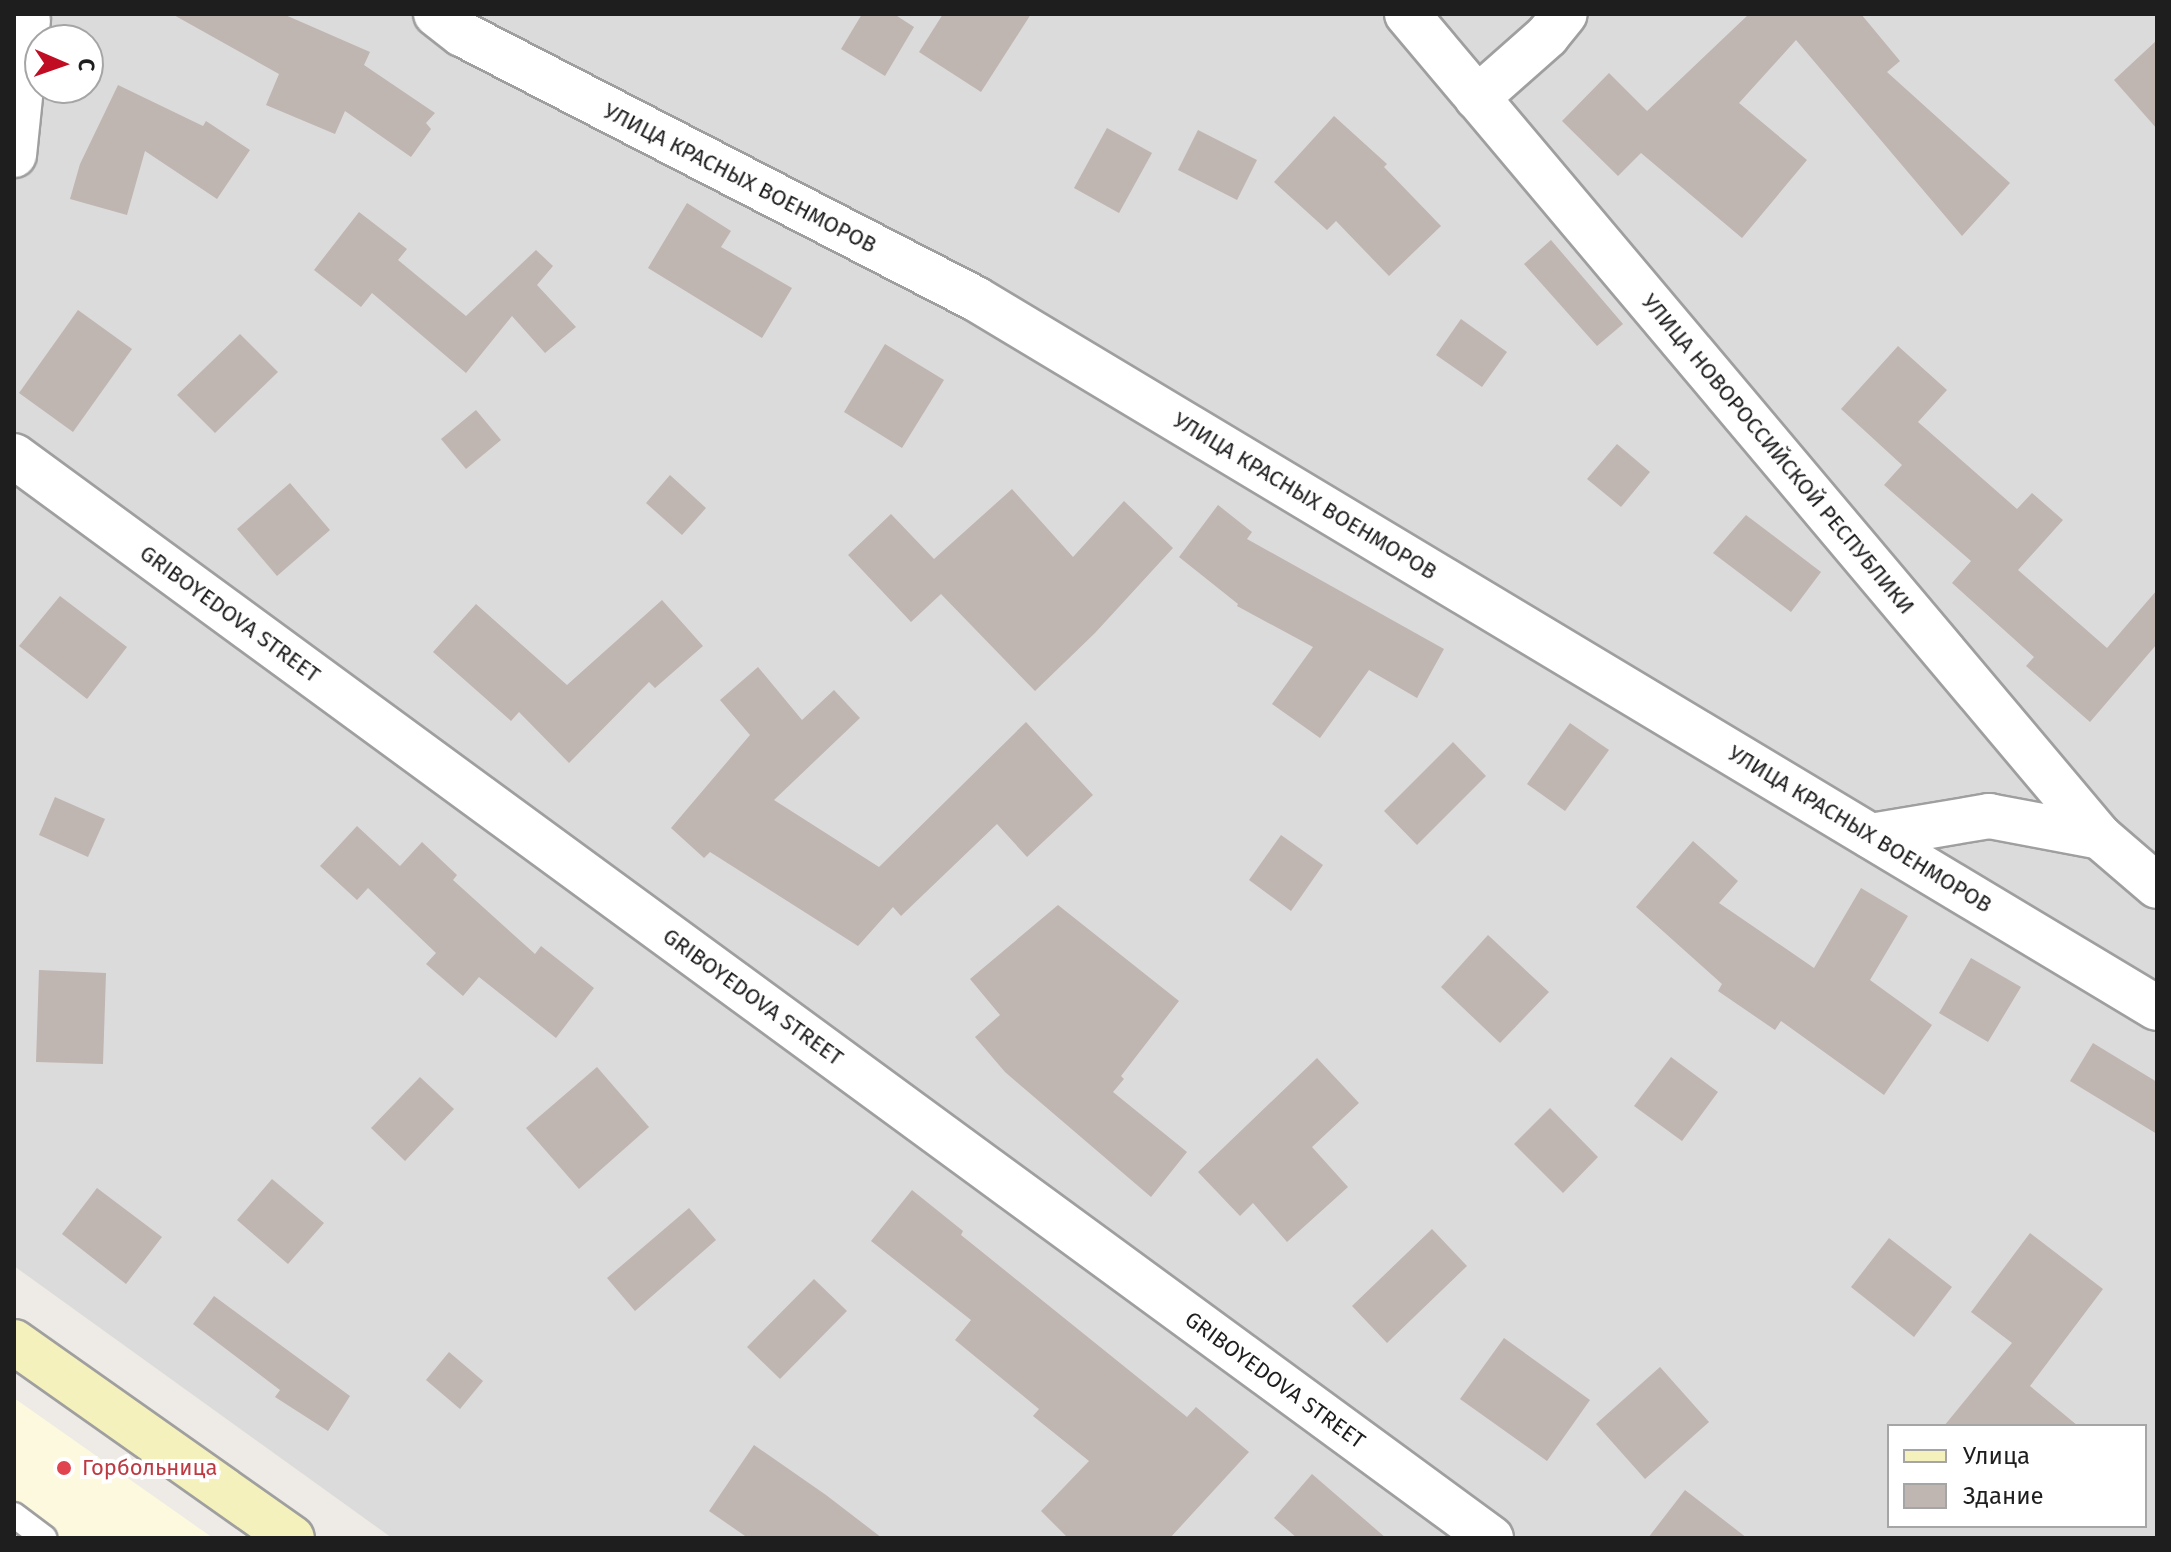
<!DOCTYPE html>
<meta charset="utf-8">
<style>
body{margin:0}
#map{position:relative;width:2171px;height:1552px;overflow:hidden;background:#eeeae5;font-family:"Fira Sans",sans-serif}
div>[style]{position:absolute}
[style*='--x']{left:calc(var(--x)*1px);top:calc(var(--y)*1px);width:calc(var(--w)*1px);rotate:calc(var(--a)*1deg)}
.residential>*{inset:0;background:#dcdbdb}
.education>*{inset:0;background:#fdf9df}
.building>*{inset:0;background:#bfb5b1}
.roads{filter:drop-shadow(2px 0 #9f9f9f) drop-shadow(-2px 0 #9f9f9f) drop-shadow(0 2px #9f9f9f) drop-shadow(0 -2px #9f9f9f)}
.lane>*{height:24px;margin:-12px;padding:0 12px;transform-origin:12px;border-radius:12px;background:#fff}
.street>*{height:44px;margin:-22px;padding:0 22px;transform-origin:22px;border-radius:22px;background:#fff}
.secondary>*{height:44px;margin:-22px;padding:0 22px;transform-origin:22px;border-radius:22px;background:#f5f1bc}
.dots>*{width:22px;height:22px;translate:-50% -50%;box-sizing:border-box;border:4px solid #fff;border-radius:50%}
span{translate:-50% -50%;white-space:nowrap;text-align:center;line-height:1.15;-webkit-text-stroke:8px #fff;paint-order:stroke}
.street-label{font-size:22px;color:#1e1e1e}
.health-label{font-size:22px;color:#be3a42}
.left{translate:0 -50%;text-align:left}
.frame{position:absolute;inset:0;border:16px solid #1e1e1e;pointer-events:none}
.legend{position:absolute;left:1887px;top:1424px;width:260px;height:104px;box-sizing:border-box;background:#fff;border:2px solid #a5a5a5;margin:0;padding:10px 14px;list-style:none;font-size:24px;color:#1e1e1e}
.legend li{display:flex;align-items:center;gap:16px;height:40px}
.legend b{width:40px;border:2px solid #a5a5a5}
.north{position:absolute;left:24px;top:24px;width:80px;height:80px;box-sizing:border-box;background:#fff;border:2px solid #a5a5a5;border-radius:50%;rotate:92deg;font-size:22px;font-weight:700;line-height:32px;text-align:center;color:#1e1e1e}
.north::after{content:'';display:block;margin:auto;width:28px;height:36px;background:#c00d23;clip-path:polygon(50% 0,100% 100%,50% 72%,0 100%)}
</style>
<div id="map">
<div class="residential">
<i style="clip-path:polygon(evenodd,14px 14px,2157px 14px,2157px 1538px,392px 1538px,14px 1266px,14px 14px,40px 40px,88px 40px,88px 88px,40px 88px,40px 40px,14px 14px,1889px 1426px,2145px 1426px,2145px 1526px,1889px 1526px,1889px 1426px)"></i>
</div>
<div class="education">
<i style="clip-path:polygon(14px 1398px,213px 1538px,14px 1538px)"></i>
</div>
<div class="building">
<i style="clip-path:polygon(172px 14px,283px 14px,370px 52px,364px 65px,435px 113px,426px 123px,431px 129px,411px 157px,345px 111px,335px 134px,266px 105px,279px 74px)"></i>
<i style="clip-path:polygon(862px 14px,894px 14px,914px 27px,885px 76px,841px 49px)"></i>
<i style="clip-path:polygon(943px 14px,1031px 14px,981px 92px,919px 52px)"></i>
<i style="clip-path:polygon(1749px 14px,1861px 14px,1900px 61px,1887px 72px,2010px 183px,1962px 236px,1796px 40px,1739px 103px,1807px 160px,1742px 238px,1641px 153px,1618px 176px,1562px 121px,1609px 73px,1647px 111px)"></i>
<i style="clip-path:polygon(2157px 40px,2157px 129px,2114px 80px)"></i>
<i style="clip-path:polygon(118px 85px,203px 126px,206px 121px,250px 150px,217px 199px,145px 151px,127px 215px,70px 199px,80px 164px)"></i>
<i style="clip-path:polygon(1334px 116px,1387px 164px,1384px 167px,1441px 226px,1389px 276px,1336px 221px,1327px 230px,1274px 182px)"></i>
<i style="clip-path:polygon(1107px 128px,1152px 153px,1119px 213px,1074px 188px)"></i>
<i style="clip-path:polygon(1198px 130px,1257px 160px,1237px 200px,1178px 170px)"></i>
<i style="clip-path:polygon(687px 203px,731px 231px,721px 247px,792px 288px,762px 338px,648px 268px)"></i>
<i style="clip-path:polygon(359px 212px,407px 249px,398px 260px,466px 316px,536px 250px,553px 266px,537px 285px,576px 327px,545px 353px,512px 316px,466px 373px,372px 293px,361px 307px,314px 270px)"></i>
<i style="clip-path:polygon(1551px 240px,1623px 324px,1597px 346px,1524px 264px)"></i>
<i style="clip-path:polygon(78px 310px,132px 349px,73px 432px,19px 393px)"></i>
<i style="clip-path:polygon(1461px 319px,1507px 352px,1482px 387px,1436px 355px)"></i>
<i style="clip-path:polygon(240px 334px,278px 372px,215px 433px,177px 395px)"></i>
<i style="clip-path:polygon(885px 344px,944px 380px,902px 448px,844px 412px)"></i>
<i style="clip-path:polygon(1898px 346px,1947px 390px,1918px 422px,2017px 509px,2032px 493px,2063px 520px,2018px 570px,2107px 648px,2157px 590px,2157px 644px,2090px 722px,2026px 666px,2034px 657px,1952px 583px,1971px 561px,1884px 485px,1902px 465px,1841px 409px)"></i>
<i style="clip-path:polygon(476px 410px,501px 440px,466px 469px,441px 439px)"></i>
<i style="clip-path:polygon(1617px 444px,1650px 472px,1621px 507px,1587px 479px)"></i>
<i style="clip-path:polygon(670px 475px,706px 508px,682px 535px,646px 503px)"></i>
<i style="clip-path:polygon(290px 483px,330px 530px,277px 576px,237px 529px)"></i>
<i style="clip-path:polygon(1012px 489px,1073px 557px,1124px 501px,1173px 548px,1095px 633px,1035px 691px,941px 594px,911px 622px,848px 555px,891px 514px,934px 559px)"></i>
<i style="clip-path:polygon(1218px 505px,1252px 532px,1247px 539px,1444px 649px,1417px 698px,1369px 670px,1320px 738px,1272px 704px,1313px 647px,1237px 606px,1238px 604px,1179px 557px)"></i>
<i style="clip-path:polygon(1746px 515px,1821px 572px,1791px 612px,1713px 553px)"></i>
<i style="clip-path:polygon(60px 596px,127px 647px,87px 699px,19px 646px)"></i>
<i style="clip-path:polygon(662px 600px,703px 646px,655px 688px,649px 682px,569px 763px,519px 712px,511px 721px,433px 652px,476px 604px,567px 685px)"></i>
<i style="clip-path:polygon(758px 667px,802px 720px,834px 690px,860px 718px,774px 800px,879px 867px,1026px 722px,1093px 795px,1027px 857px,997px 824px,901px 916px,893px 907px,858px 946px,710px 852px,704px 858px,671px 828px,750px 735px,720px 700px)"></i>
<i style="clip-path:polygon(1570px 723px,1609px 750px,1565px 811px,1527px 784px)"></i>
<i style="clip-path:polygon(1453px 742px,1486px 776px,1417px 845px,1384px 811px)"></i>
<i style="clip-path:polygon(55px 797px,105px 819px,88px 857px,39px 835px)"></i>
<i style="clip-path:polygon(357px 826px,400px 866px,422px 842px,457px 875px,453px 880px,535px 954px,541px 946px,594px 988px,556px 1038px,479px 977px,463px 996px,426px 964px,436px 953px,368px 888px,357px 900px,320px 866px)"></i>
<i style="clip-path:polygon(1281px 835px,1323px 865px,1291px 911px,1249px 880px)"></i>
<i style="clip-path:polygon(1693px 841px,1738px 881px,1719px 903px,1814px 968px,1861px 888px,1908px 916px,1870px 980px,1932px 1025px,1884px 1095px,1781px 1021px,1775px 1030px,1718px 991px,1722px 984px,1636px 907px)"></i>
<i style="clip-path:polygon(1058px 905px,1179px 1001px,1121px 1076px,1124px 1079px,1113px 1092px,1187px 1152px,1151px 1197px,1005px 1072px,975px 1037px,1000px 1015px,970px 979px)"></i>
<i style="clip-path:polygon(1488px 935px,1549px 992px,1500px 1043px,1441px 987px)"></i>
<i style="clip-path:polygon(1971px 958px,2021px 987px,1988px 1042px,1939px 1013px)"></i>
<i style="clip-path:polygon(39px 970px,106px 973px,103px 1064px,36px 1062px)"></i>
<i style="clip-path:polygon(2093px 1043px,2157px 1082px,2157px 1134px,2070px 1081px)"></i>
<i style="clip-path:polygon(1671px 1057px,1718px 1092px,1682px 1141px,1634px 1106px)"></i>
<i style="clip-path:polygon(1317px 1058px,1359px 1103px,1312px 1147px,1348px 1187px,1287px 1242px,1253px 1203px,1240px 1216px,1198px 1172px)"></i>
<i style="clip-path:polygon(597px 1067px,649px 1127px,579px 1189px,526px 1128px)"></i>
<i style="clip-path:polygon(420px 1077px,454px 1109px,405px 1161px,371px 1128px)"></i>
<i style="clip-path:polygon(1550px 1108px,1598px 1157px,1563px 1193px,1514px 1144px)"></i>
<i style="clip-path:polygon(272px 1179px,324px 1223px,288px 1264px,237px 1220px)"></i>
<i style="clip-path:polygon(97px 1188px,162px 1237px,126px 1284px,62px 1234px)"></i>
<i style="clip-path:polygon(912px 1190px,963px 1231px,961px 1235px,1187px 1417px,1196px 1407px,1249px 1452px,1170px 1538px,1068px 1538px,1041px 1511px,1089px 1461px,1033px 1416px,1039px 1409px,955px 1340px,971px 1320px,871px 1241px)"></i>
<i style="clip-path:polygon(689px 1208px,716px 1240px,635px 1311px,607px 1278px)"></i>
<i style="clip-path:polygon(1432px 1229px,1467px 1266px,1387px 1343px,1352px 1306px)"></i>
<i style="clip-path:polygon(2030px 1233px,2103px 1289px,2030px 1386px,2078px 1426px,1944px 1426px,2012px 1343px,1971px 1312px)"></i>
<i style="clip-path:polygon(1889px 1238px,1952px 1287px,1914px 1337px,1851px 1287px)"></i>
<i style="clip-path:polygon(814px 1279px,847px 1311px,780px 1379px,747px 1347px)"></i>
<i style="clip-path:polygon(214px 1296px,350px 1396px,328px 1431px,275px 1397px,280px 1390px,193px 1324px)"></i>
<i style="clip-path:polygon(1504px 1338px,1590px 1400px,1547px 1461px,1460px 1399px)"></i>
<i style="clip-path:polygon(449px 1352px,483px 1381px,460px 1409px,426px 1380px)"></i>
<i style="clip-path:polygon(1660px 1367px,1709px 1422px,1645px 1479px,1596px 1424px)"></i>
<i style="clip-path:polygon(754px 1445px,826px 1495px,882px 1538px,748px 1538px,709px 1511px)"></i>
<i style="clip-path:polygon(1312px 1474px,1386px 1538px,1297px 1538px,1274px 1518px)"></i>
<i style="clip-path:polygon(1685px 1490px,1747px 1538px,1648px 1538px)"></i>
</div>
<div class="roads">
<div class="lane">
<i style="--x:14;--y:1515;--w:38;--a:37"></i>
</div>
<div class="street">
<i style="--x:436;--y:14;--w:33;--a:38"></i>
<i style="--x:462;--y:34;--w:578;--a:27.27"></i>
<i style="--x:976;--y:299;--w:1377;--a:30.98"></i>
<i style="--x:1407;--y:14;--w:1076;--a:49.9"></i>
<i style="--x:2100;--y:837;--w:75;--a:40.7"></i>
<i style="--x:1477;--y:98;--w:94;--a:-41.5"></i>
<i style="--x:1547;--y:36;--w:28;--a:-51"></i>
<i style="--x:14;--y:155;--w:136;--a:-84.1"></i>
<i style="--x:14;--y:456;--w:1831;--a:36.23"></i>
<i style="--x:1871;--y:836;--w:120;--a:-9.6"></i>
<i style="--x:1989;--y:816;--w:113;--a:10.7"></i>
</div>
<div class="secondary">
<i style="--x:14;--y:1342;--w:340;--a:35.2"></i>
</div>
</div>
<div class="dots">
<i style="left:64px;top:1468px;background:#e0444e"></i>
</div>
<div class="street-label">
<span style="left:740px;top:178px;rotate:27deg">УЛИЦА КРАСНЫХ ВОЕНМОРОВ</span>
<span style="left:1778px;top:454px;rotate:50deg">УЛИЦА НОВОРОССИЙСКОЙ РЕСПУБЛИКИ</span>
<span style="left:1305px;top:496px;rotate:31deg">УЛИЦА КРАСНЫХ ВОЕНМОРОВ</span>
<span style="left:230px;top:614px;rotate:36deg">GRIBOYEDOVA STREET</span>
<span style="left:1860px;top:829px;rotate:31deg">УЛИЦА КРАСНЫХ ВОЕНМОРОВ</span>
<span style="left:753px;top:997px;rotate:36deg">GRIBOYEDOVA STREET</span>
<span style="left:1275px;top:1380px;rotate:36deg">GRIBOYEDOVA STREET</span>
</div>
<div class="health-label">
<span class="left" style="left:82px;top:1468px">Горбольница</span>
</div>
<div class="frame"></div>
<ul class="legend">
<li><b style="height:10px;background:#f5f1bc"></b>Улица</li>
<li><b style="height:22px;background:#bfb5b1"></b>Здание</li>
</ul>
<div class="north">С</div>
</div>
